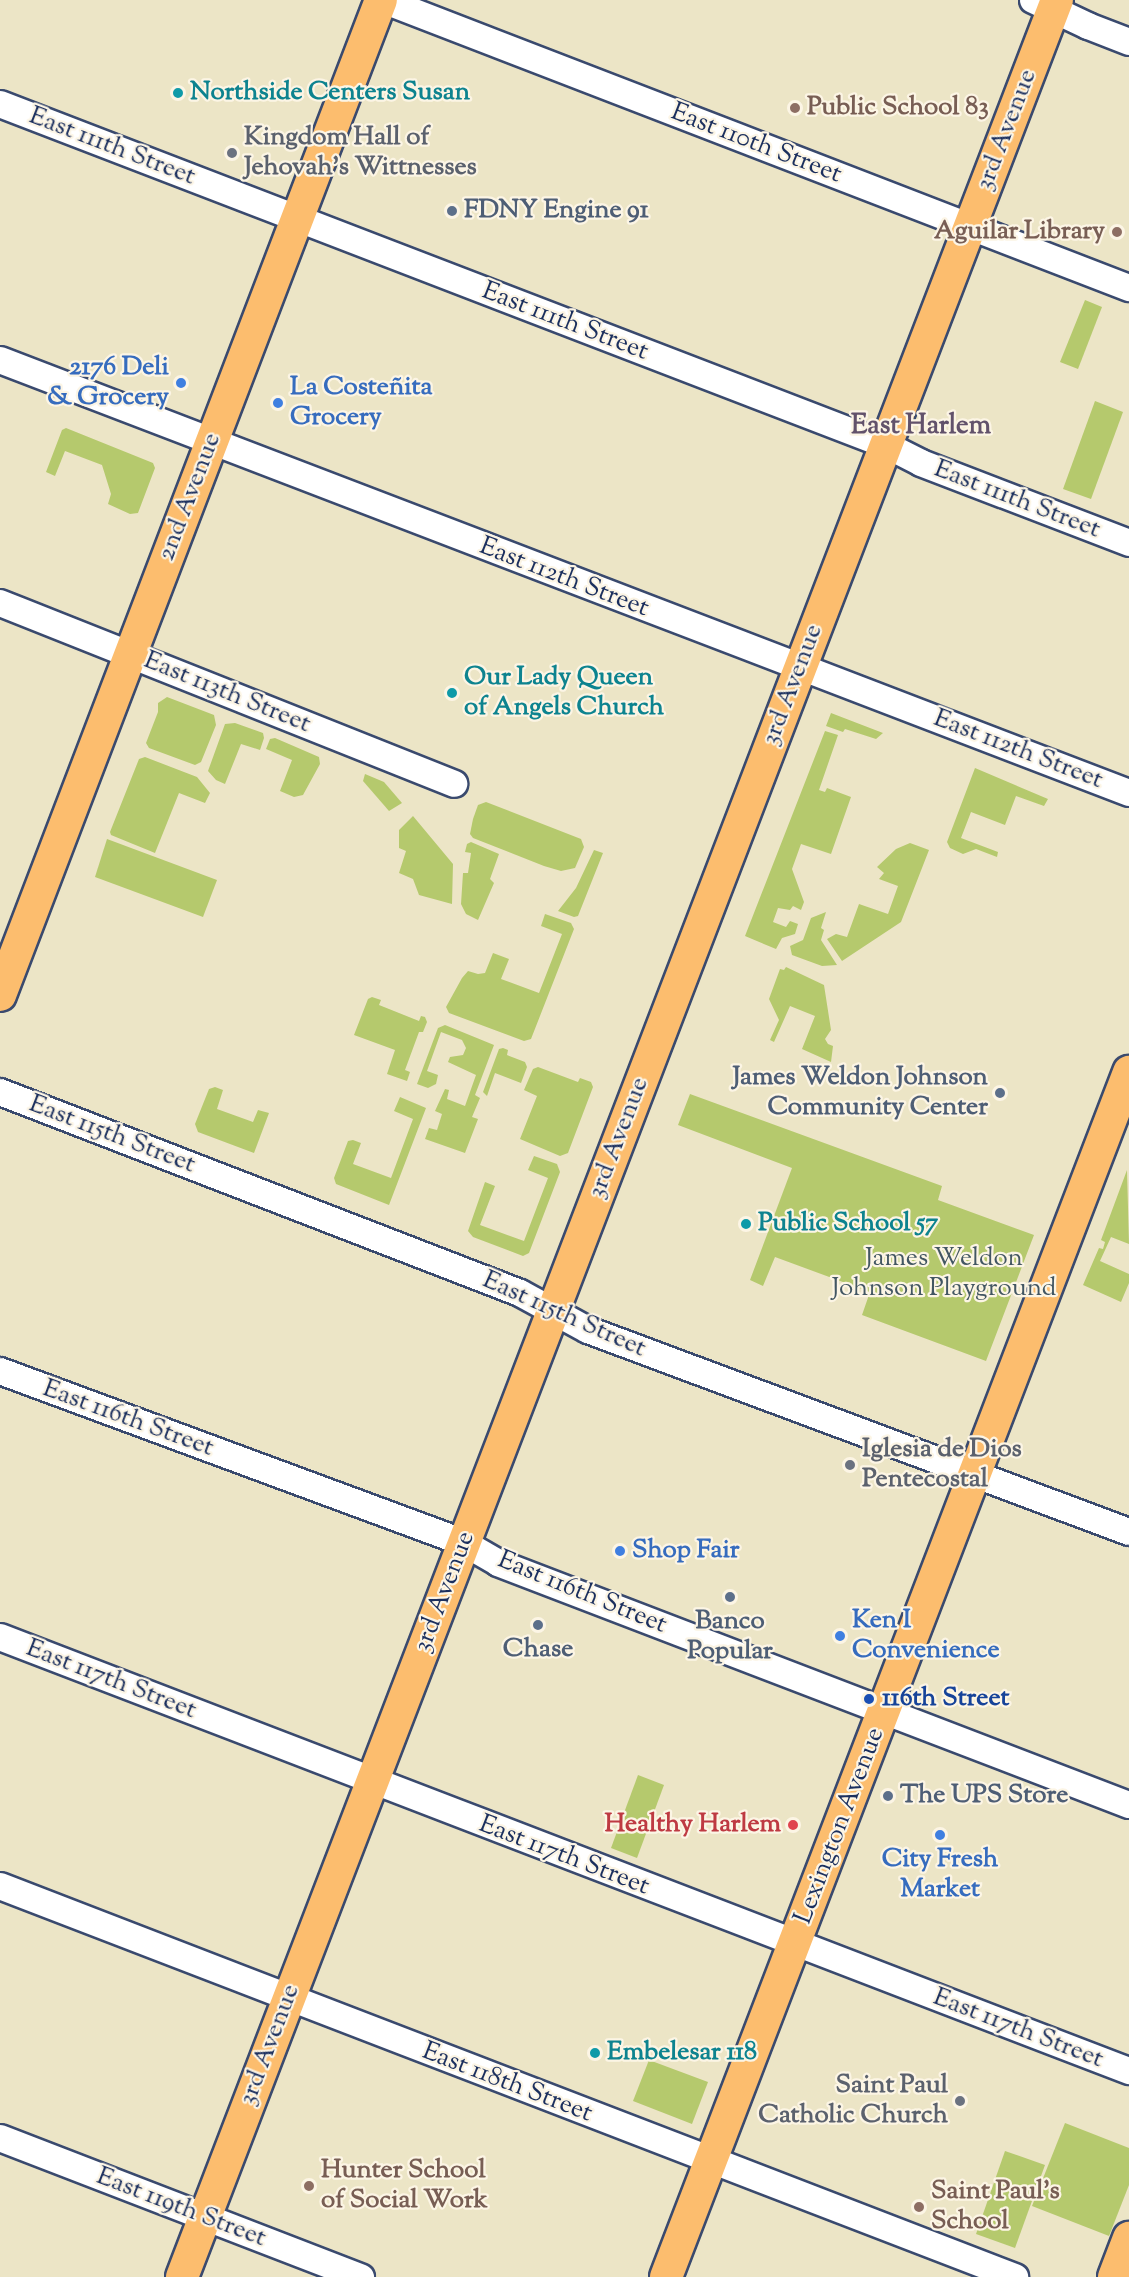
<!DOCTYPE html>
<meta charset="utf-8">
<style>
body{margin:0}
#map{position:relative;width:1129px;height:2277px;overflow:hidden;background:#ece5c6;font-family:"Sorts Mill Goudy",serif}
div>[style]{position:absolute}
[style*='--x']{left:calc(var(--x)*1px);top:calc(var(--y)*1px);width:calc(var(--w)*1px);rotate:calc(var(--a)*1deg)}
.green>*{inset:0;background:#b5c96d}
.roads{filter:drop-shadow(2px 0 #3a4a6e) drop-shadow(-2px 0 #3a4a6e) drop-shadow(0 2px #3a4a6e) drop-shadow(0 -2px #3a4a6e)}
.minor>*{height:26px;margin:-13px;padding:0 13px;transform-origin:13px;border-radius:13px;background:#fff}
.major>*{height:32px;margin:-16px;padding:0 16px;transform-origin:16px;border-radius:16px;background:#fcbd6e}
.dots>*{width:16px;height:16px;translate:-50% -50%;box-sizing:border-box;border:3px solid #fcf5e5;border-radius:50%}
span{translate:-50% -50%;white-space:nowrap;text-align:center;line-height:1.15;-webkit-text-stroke:4.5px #fcf5e5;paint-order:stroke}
.culture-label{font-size:26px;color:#0d838f;font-weight:700}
.left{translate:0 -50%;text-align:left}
.education-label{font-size:26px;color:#785e54;font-weight:700}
.right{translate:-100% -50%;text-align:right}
.street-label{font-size:26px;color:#1b2f5e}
.worship-label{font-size:26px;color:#5b616d;font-weight:700}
.service-label{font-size:26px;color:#4e5e75;font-weight:700}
.shop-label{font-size:26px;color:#366cbe;font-weight:700}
.park-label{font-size:26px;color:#425662}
.transit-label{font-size:26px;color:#164399;font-weight:700}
.health-label{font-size:26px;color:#be3a42;font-weight:700}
.neighbourhood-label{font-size:27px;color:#62526b;font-weight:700}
</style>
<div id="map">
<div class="green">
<i style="clip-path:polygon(1085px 300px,1102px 307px,1078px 369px,1060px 362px)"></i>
<i style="clip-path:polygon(1095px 401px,1123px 412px,1091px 499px,1063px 489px)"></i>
<i style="clip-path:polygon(66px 428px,153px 463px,155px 468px,138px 513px,130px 514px,108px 504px,111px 494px,102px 465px,65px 451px,55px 476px,46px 472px,62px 430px)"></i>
<i style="clip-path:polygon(167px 697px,214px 715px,216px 725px,201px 762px,195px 765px,149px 748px,146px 743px,158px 712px,158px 703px)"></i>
<i style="clip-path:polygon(831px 713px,883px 733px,876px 739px,845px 729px,843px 732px,826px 726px)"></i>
<i style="clip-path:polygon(235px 723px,263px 733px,264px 738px,260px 750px,241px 744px,225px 784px,216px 780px,208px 771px,225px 724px)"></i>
<i style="clip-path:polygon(825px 731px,838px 735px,819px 790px,825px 792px,827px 788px,851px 797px,831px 854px,801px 844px,792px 869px,804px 902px,801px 910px,793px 906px,790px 910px,778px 908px,773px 922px,786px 927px,790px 921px,798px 924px,795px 934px,782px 938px,776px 949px,745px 936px)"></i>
<i style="clip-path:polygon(275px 738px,319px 757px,320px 764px,303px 795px,294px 797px,280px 791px,292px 760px,266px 749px,270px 739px)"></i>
<i style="clip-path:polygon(145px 757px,197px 777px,210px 793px,205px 803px,179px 793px,155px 853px,111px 835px,110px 832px,139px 759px)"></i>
<i style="clip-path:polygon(975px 768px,1048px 799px,1044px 806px,1016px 796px,1005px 825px,971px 812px,961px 838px,998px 852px,997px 857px,976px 849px,963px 854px,950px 848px,947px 842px)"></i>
<i style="clip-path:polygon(365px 774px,384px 782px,402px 803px,389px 811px,363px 781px)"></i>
<i style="clip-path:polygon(486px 802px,581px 839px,584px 847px,575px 868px,561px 871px,544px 866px,473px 838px,470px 834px,473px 819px,478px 805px)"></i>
<i style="clip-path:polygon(413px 816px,453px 864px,452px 904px,419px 895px,413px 879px,399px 873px,406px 851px,399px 848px,399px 830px)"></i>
<i style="clip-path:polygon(107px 839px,217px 880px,203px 917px,95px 877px)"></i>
<i style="clip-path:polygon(471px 842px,499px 854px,490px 879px,494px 883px,478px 920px,466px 914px,461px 904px,463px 873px,468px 873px,471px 853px,465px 852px,467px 844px)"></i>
<i style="clip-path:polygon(910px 843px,929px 850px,901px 922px,842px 961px,827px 939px,836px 934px,847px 937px,859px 904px,888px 914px,898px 886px,879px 879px,884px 873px,877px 867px,896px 849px)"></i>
<i style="clip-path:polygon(594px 850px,603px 853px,578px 916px,574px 917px,558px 911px,576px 888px)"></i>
<i style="clip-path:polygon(826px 912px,821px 928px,824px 930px,821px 940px,837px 965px,822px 966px,792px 955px,790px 946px,803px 940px,811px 918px)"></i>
<i style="clip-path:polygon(545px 914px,571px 923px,574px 929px,531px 1039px,524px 1041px,449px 1013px,446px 1007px,462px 978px,468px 971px,478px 974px,485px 973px,493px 953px,509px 959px,501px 979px,539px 993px,562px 934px,541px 926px)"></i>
<i style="clip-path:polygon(786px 967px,824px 985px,831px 1030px,825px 1039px,828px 1044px,833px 1046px,831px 1062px,802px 1049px,815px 1016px,790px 1006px,774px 1042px,770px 1040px,779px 1020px,769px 999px,780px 969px,784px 970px)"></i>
<i style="clip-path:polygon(372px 997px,381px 1000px,379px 1005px,419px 1021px,421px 1016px,425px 1017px,427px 1022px,423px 1032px,419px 1032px,405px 1070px,410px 1072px,407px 1081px,387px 1074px,395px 1050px,354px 1035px,368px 999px)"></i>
<i style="clip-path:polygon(445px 1025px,494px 1045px,475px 1095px,480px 1098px,472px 1117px,478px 1119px,465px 1153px,425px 1139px,429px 1128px,437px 1130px,442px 1114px,435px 1111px,445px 1089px,449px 1090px,447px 1099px,465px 1106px,476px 1075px,448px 1062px,450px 1057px,463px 1055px,466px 1048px,462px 1040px,441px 1032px,427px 1071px,438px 1075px,436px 1084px,428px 1088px,417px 1084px,438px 1028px)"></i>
<i style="clip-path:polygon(503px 1048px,508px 1050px,507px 1055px,525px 1062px,527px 1067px,521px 1083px,495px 1073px,487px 1096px,483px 1092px,499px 1049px)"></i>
<i style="clip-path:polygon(538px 1067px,578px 1082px,580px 1078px,591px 1082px,593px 1087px,568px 1153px,560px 1156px,520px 1139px,537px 1096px,524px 1090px,533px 1069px)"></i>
<i style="clip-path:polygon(215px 1087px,223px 1090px,217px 1109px,253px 1122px,258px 1110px,269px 1113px,254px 1153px,198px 1132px,195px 1124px,209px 1089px)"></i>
<i style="clip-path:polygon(690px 1094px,942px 1186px,938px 1200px,1034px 1235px,986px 1361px,862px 1315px,870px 1292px,775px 1257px,763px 1286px,750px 1280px,792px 1168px,678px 1125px)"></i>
<i style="clip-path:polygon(400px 1097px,426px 1108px,389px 1205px,336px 1184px,334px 1178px,348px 1141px,353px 1140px,361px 1143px,353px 1164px,391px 1178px,413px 1119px,394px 1111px)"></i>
<i style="clip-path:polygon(534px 1156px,557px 1164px,560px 1172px,529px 1253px,523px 1256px,473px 1237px,468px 1231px,485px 1182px,495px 1186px,480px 1225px,524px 1241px,548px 1178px,528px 1170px)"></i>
<i style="clip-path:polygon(1127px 1170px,1129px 1244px,1111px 1237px,1100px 1261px,1129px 1274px,1129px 1283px,1121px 1302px,1083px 1285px,1099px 1248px,1103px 1249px,1105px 1242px,1101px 1240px)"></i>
<i style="clip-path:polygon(638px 1775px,664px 1785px,637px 1858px,611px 1848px)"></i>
<i style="clip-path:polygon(649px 2060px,708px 2082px,692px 2124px,633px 2101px)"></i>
<i style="clip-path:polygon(1065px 2123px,1129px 2148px,1129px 2185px,1109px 2236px,1032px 2206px)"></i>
<i style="clip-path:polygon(1005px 2151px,1045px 2165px,1015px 2248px,976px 2234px)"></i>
</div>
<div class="roads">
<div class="minor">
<i style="--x:383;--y:0;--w:800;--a:21.11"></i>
<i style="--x:1033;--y:0;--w:61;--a:25.3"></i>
<i style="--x:1088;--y:26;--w:44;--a:21.3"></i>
<i style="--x:0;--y:104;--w:949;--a:21.05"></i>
<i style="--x:886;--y:445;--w:39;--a:27"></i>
<i style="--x:921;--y:463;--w:223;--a:21"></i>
<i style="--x:0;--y:360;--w:1209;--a:20.98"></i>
<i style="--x:0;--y:603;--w:489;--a:21.7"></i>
<i style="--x:0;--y:1092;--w:557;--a:21.13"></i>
<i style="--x:520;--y:1293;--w:77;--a:28.6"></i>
<i style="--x:588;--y:1330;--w:577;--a:20.47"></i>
<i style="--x:0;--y:1371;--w:495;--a:20.3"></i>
<i style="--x:464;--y:1543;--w:39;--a:30"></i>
<i style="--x:498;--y:1563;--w:676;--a:20.98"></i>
<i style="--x:0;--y:1637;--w:1210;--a:21.03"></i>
<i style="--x:0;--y:1886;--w:1088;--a:21.07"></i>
<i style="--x:0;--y:2138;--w:387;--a:21.1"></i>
</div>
<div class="major">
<i style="--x:0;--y:995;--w:1065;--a:-69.05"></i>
<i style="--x:182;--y:2277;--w:2439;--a:-68.98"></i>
<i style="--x:666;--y:2277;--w:1291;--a:-68.98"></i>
<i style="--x:1114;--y:2277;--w:42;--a:-69"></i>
</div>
</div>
<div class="dots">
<i style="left:178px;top:93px;background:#0f9aa8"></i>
<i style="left:795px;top:108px;background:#8d6e63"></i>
<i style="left:232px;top:153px;background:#6b7280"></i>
<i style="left:452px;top:211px;background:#5c6f8a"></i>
<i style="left:1117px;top:232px;background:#8d6e63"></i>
<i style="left:181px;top:383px;background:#3f7fe0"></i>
<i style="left:278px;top:403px;background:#3f7fe0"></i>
<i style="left:452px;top:693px;background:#0f9aa8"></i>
<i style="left:1000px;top:1093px;background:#5c6f8a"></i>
<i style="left:746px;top:1224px;background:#0f9aa8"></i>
<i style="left:850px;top:1465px;background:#6b7280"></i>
<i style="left:620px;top:1551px;background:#3f7fe0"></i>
<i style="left:730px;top:1597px;background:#5c6f8a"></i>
<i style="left:538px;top:1625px;background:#5c6f8a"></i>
<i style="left:840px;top:1636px;background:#3f7fe0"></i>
<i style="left:869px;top:1699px;background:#1a4fb4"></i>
<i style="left:888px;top:1796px;background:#5c6f8a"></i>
<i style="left:793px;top:1825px;background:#e0444e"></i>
<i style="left:940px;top:1835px;background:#3f7fe0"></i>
<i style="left:595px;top:2053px;background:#0f9aa8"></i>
<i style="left:960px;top:2101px;background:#6b7280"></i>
<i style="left:309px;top:2186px;background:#8d6e63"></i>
<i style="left:919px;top:2207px;background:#8d6e63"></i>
</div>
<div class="culture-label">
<span class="left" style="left:190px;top:93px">Northside Centers Susan</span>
<span class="left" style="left:464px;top:693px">Our Lady Queen<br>of Angels Church</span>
<span class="left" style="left:758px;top:1224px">Public School 57</span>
<span class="left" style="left:607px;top:2053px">Embelesar 118</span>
</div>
<div class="education-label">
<span class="left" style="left:807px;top:108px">Public School 83</span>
<span class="right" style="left:1105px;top:232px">Aguilar Library</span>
<span class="left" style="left:321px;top:2186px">Hunter School<br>of Social Work</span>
<span class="left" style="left:931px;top:2207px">Saint Paul's<br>School</span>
</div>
<div class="street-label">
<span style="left:1007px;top:130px;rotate:-69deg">3rd Avenue</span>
<span style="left:756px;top:144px;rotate:21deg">East 110th Street</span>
<span style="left:112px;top:147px;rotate:21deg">East 111th Street</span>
<span style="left:565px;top:322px;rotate:21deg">East 111th Street</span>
<span style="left:190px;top:497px;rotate:-69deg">2nd Avenue</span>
<span style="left:1017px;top:500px;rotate:21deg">East 111th Street</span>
<span style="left:564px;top:578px;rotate:21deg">East 112th Street</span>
<span style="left:793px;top:685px;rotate:-69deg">3rd Avenue</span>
<span style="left:227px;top:693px;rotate:22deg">East 113th Street</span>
<span style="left:1018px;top:750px;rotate:21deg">East 112th Street</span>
<span style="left:112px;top:1135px;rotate:21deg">East 115th Street</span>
<span style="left:619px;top:1138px;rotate:-69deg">3rd Avenue</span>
<span style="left:564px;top:1315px;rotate:24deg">East 115th Street</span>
<span style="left:128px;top:1419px;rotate:20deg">East 116th Street</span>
<span style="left:445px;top:1592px;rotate:-69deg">3rd Avenue</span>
<span style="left:582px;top:1593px;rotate:22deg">East 116th Street</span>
<span style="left:111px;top:1680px;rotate:21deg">East 117th Street</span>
<span style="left:840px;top:1826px;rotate:-69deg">Lexington Avenue</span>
<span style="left:564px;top:1856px;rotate:21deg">East 117th Street</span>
<span style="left:1018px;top:2029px;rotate:21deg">East 117th Street</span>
<span style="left:270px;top:2045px;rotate:-69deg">3rd Avenue</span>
<span style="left:507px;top:2083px;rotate:21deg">East 118th Street</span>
<span style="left:181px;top:2208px;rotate:21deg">East 119th Street</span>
</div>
<div class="worship-label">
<span class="left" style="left:244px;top:153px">Kingdom Hall of<br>Jehovah's Wittnesses</span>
<span class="left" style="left:862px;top:1465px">Iglesia de Dios<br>Pentecostal</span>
<span class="right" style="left:948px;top:2101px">Saint Paul<br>Catholic Church</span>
</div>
<div class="service-label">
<span class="left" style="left:464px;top:211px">FDNY Engine 91</span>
<span class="right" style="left:988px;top:1093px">James Weldon Johnson<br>Community Center</span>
<span style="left:730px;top:1637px">Banco<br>Popular</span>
<span style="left:538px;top:1650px">Chase</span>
<span class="left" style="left:900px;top:1796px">The UPS Store</span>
</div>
<div class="shop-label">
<span class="right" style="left:169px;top:383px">2176 Deli<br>&amp; Grocery</span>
<span class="left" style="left:290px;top:403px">La Costeñita<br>Grocery</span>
<span class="left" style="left:632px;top:1551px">Shop Fair</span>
<span class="left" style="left:852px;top:1636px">Ken I<br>Convenience</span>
<span style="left:940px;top:1875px">City Fresh<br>Market</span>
</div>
<div class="park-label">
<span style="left:944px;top:1274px">James Weldon<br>Johnson Playground</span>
</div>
<div class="transit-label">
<span class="left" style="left:882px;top:1699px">116th Street</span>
</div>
<div class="health-label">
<span class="right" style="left:781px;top:1825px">Healthy Harlem</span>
</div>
<div class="neighbourhood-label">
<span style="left:921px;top:427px">East Harlem</span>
</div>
</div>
